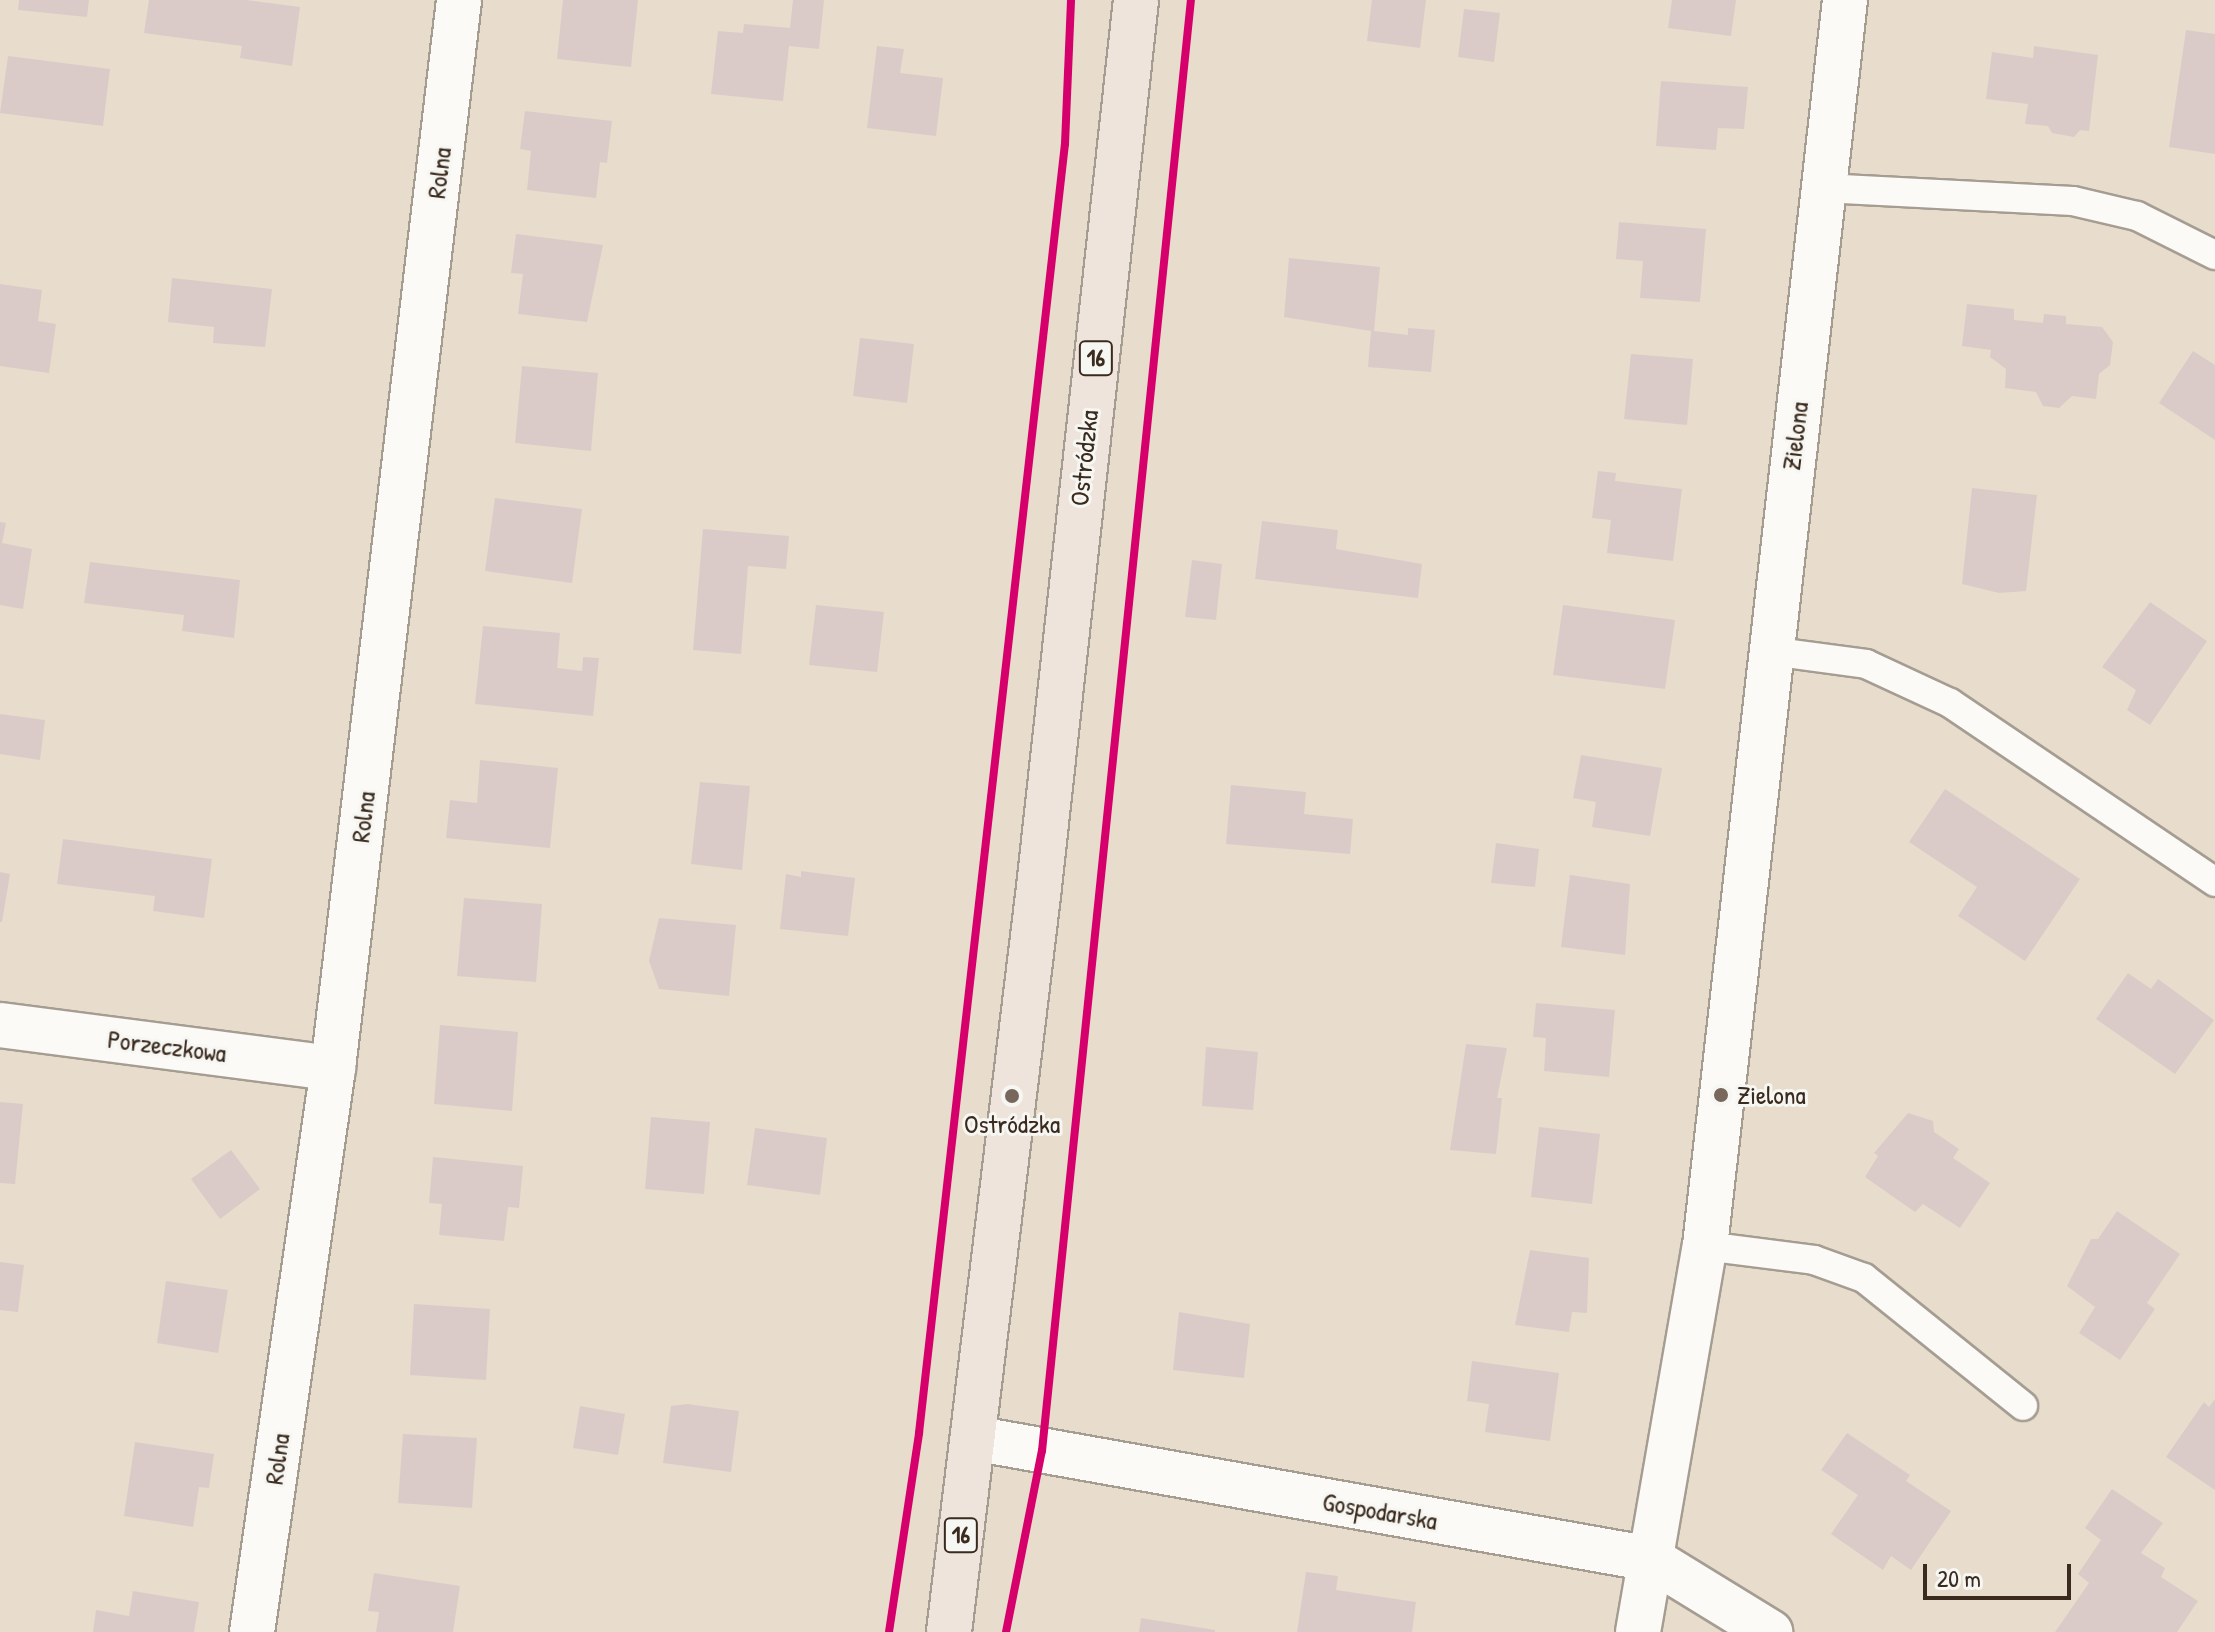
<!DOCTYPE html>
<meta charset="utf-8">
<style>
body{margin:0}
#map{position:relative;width:2215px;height:1632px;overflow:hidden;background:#e8dccc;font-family:"Patrick Hand",sans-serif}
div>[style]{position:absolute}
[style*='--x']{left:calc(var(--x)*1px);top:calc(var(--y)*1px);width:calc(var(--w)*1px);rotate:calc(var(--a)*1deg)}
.building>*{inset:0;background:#dbcbc8}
.roads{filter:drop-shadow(2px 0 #a59d92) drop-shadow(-2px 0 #a59d92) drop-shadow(0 2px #a59d92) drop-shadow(0 -2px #a59d92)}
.lane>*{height:28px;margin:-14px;padding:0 14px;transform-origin:14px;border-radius:14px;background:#fcfaf7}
.street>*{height:44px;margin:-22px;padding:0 22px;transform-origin:22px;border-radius:22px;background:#fcfaf7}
.primary>*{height:44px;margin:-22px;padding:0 22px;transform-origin:22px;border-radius:22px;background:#eee4dc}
.cycleway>*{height:8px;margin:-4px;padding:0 4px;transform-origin:4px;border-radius:4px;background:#d6006c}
.dots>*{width:22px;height:22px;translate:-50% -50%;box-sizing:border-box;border:4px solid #f6f6f2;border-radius:50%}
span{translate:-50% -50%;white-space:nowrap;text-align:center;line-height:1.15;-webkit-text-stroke:6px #f6f6f2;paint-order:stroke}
.shield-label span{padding:2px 6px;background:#f6f6f2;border:2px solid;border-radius:6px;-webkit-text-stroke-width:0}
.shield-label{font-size:24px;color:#3b2a1e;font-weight:700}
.street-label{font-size:26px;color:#3b2a1e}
.poi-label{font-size:26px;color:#3b2a1e}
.left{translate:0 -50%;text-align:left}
.scale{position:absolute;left:1923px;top:1564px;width:148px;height:36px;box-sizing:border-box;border:4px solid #3b2a1e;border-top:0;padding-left:10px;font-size:24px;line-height:28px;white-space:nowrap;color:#3b2a1e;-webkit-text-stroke:6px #f6f6f2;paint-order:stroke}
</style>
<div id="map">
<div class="building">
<i style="clip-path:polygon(19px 0,89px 0,87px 17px,18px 10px)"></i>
<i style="clip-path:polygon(149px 0,246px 0,300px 7px,292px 66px,240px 58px,242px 46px,144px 33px)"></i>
<i style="clip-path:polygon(563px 0,638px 0,631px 67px,557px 59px)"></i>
<i style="clip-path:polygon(793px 0,824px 0,819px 49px,789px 46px,783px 101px,711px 94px,718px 31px,743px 33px,744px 24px,790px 28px)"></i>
<i style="clip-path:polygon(1372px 0,1426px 0,1420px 48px,1367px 41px)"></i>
<i style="clip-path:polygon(1672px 0,1736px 0,1731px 36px,1668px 28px)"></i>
<i style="clip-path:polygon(1464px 9px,1500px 13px,1494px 62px,1458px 57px)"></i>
<i style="clip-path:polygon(2186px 30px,2215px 34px,2215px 154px,2169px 147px)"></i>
<i style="clip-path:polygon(877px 46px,904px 49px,900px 73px,943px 78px,936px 136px,867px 128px)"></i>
<i style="clip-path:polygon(2034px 46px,2098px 55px,2089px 131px,2080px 130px,2074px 137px,2052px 133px,2048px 126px,2025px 124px,2028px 104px,1986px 99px,1992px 52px,2033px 58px)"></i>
<i style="clip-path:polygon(8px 56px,110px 69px,103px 126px,0 113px)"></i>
<i style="clip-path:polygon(1661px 81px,1748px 87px,1744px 129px,1718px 128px,1716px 150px,1656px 146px)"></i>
<i style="clip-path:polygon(525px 111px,612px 121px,607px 163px,600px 162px,596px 198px,527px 190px,531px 151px,520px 149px)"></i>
<i style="clip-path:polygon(1619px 222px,1706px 229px,1700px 302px,1640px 298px,1643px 261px,1616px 259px)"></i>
<i style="clip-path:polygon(516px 234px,603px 245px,587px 322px,518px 314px,523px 274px,511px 273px)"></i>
<i style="clip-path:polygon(1289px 258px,1380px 267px,1374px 331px,1408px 335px,1408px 328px,1435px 330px,1431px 372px,1368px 367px,1371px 331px,1284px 317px)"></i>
<i style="clip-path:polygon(172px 278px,272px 289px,265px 347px,213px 343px,214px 327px,168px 322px)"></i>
<i style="clip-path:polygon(0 284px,42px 290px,38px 321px,56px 324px,49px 373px,0 366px)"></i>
<i style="clip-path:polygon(1967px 304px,2014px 309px,2014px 320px,2043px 323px,2044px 314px,2066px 316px,2066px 324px,2102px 327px,2113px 342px,2110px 365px,2099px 374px,2096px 399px,2072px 396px,2059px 408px,2043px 406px,2036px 392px,2005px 388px,2006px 369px,1990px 357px,1991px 350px,1962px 346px)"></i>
<i style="clip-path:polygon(860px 338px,914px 344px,907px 403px,853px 396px)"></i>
<i style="clip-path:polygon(2193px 351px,2215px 365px,2215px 440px,2159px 403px)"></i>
<i style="clip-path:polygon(1631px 354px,1693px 359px,1687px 425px,1624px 419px)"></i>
<i style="clip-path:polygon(522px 366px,598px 373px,591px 451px,515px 443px)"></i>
<i style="clip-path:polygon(1598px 471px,1616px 473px,1615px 481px,1682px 489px,1673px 561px,1607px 553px,1611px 520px,1592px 518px)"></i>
<i style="clip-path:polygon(1972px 488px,2037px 495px,2026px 591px,1999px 593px,1962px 584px)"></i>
<i style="clip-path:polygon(495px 498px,582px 509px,572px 583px,485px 571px)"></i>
<i style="clip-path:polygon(1262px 521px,1338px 530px,1336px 549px,1422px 564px,1418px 598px,1255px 579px)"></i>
<i style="clip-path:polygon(0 522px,6px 523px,2px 543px,32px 549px,23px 609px,0 605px)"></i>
<i style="clip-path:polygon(703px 529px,789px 536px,786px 569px,748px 566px,741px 654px,693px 650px)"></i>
<i style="clip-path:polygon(1192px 560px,1222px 564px,1216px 620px,1185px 617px)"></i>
<i style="clip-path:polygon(90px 562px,240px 580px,234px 638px,182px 631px,184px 615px,84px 603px)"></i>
<i style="clip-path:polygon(2150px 602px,2207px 641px,2150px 725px,2127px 710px,2136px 690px,2102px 667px)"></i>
<i style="clip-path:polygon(816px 605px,884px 612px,877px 672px,809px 665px)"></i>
<i style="clip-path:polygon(1563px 605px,1675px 620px,1665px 689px,1553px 675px)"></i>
<i style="clip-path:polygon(483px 626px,560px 633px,557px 668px,582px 671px,583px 657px,599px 658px,593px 716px,475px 704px)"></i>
<i style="clip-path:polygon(0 714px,45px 720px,40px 760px,0 754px)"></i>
<i style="clip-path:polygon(1581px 755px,1662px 768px,1650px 836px,1592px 827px,1596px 802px,1573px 798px)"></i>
<i style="clip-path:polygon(480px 760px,558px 768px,550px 848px,446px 838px,450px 800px,477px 803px)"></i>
<i style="clip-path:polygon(700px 782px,750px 786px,742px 870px,691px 864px)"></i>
<i style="clip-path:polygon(1231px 785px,1306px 792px,1304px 814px,1353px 819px,1350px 854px,1226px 844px)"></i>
<i style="clip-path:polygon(1945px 789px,2080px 879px,2025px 961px,1958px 916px,1977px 887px,1909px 842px)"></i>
<i style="clip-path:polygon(63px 839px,212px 859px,204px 918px,153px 911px,155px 896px,57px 884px)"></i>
<i style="clip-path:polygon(1496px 843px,1539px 849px,1535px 887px,1491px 883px)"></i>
<i style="clip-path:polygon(801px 871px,855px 878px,848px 936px,780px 929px,786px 874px,801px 877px)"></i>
<i style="clip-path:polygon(0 872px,10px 874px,2px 922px,0 922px)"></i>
<i style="clip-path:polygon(1570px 875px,1630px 884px,1625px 955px,1561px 947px)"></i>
<i style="clip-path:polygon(464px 898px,542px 904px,536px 982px,457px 976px)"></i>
<i style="clip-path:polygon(659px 918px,736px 925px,729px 996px,659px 989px,649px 961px)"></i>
<i style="clip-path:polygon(2128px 973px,2151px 989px,2158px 979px,2214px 1020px,2175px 1074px,2096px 1019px)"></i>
<i style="clip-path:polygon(1536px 1003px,1615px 1010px,1609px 1077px,1544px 1071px,1546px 1038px,1533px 1037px)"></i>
<i style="clip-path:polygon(440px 1025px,518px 1032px,512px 1111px,434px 1104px)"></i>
<i style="clip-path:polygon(1466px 1044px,1507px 1048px,1497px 1098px,1502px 1098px,1496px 1154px,1450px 1150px)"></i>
<i style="clip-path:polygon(1206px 1047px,1258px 1052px,1253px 1110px,1202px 1106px)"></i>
<i style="clip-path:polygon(0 1102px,23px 1104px,15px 1184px,0 1183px)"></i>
<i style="clip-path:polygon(1908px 1113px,1933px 1121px,1934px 1132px,1959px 1149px,1953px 1158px,1990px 1183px,1960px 1228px,1923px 1204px,1915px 1212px,1865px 1177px,1878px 1156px,1874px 1153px)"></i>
<i style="clip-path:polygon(651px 1117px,710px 1122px,704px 1194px,645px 1189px)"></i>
<i style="clip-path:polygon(1539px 1127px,1600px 1134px,1592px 1204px,1531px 1197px)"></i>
<i style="clip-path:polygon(755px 1128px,827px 1138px,820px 1195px,747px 1185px)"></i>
<i style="clip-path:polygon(231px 1150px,260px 1189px,220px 1219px,191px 1179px)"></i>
<i style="clip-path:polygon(433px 1157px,523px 1166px,519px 1208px,508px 1207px,504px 1241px,439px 1235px,442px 1204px,429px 1203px)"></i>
<i style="clip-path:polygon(2117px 1211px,2180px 1254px,2147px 1303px,2155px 1309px,2120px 1360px,2079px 1333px,2095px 1307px,2067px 1286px,2091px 1239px,2098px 1239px)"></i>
<i style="clip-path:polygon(1530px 1250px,1589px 1258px,1587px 1313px,1572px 1312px,1569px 1332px,1515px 1325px)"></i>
<i style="clip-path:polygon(0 1262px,24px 1265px,18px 1312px,0 1310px)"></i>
<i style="clip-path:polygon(166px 1281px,228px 1290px,218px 1353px,157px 1343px)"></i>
<i style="clip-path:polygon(414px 1304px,490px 1309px,486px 1380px,410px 1375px)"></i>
<i style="clip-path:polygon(1179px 1312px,1250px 1324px,1244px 1378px,1173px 1370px)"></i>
<i style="clip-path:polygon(1472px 1361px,1559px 1373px,1550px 1441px,1485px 1432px,1489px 1404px,1467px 1401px)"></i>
<i style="clip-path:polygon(2215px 1399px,2215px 1490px,2166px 1457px,2204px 1402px,2209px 1407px)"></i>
<i style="clip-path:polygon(687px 1404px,739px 1411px,731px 1472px,663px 1463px,671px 1406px)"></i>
<i style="clip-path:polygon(580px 1406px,625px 1414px,618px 1455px,573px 1448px)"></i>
<i style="clip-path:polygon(1847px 1433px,1910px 1475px,1906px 1481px,1951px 1511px,1911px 1570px,1891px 1556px,1883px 1570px,1831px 1534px,1858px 1495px,1821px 1470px)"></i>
<i style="clip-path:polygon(403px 1434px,477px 1438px,472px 1508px,398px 1503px)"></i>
<i style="clip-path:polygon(135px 1442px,214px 1454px,209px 1488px,199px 1487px,193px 1527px,124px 1516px)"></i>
<i style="clip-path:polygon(2112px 1489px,2163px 1523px,2141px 1553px,2165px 1568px,2161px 1577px,2198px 1601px,2177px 1632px,2055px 1632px,2089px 1583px,2078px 1574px,2101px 1540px,2085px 1528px)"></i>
<i style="clip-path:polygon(1306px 1572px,1338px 1576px,1336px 1590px,1416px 1602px,1412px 1632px,1297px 1632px)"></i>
<i style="clip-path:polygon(374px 1573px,460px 1586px,453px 1632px,376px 1632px,379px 1612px,368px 1611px)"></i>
<i style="clip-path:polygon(133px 1591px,199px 1602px,194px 1632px,93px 1632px,96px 1610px,129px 1616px)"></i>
<i style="clip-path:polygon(1141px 1618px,1215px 1630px,1215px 1632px,1139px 1632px)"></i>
</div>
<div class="roads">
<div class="lane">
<i style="--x:1823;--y:188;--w:250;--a:3"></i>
<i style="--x:2073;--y:201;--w:66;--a:13.2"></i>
<i style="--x:2137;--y:216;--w:87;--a:26.6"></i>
<i style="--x:1770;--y:651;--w:97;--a:7.7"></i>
<i style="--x:1866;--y:664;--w:93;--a:24.9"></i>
<i style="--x:1950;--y:703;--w:320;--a:34"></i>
<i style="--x:1705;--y:1246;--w:110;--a:7.3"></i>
<i style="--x:1814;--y:1260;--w:53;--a:19.8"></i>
<i style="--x:1864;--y:1278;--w:204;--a:38.8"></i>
</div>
<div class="street">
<i style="--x:0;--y:1025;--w:336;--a:7.4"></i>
<i style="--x:973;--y:1438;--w:689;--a:10.12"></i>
<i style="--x:1651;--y:1559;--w:140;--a:31.5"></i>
<i style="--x:252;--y:1632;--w:570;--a:-81.83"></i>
<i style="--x:333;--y:1068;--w:1075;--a:-83.27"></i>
<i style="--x:1638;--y:1632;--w:392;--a:-80.2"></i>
<i style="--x:1705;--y:1246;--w:1254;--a:-83.59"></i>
</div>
<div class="primary">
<i style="--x:949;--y:1632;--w:750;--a:-83.11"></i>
<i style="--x:1039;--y:887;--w:892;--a:-83.76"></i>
</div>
</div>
<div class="cycleway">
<i style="--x:889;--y:1632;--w:201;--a:-81.4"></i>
<i style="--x:919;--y:1433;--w:1297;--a:-83.54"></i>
<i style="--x:1065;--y:144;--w:144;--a:-87.6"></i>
<i style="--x:1006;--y:1632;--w:185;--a:-78.8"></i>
<i style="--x:1042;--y:1451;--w:1459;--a:-84.14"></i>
</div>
<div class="dots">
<i style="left:1721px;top:1095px;background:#78685b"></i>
<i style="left:1012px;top:1096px;background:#78685b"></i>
</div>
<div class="shield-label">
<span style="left:1096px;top:358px">16</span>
<span style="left:961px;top:1535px">16</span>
</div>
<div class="street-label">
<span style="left:439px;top:173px;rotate:-83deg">Rolna</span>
<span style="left:1795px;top:436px;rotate:-83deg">Zielona</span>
<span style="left:1084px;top:458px;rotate:-84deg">Ostródzka</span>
<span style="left:363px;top:817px;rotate:-83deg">Rolna</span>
<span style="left:167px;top:1046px;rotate:7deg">Porzeczkowa</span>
<span style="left:277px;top:1459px;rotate:-82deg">Rolna</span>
<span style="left:1380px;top:1511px;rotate:10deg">Gospodarska</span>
</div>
<div class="poi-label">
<span class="left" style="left:1737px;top:1095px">Zielona</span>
<span style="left:1012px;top:1124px">Ostródzka</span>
</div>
<div class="scale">20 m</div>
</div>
